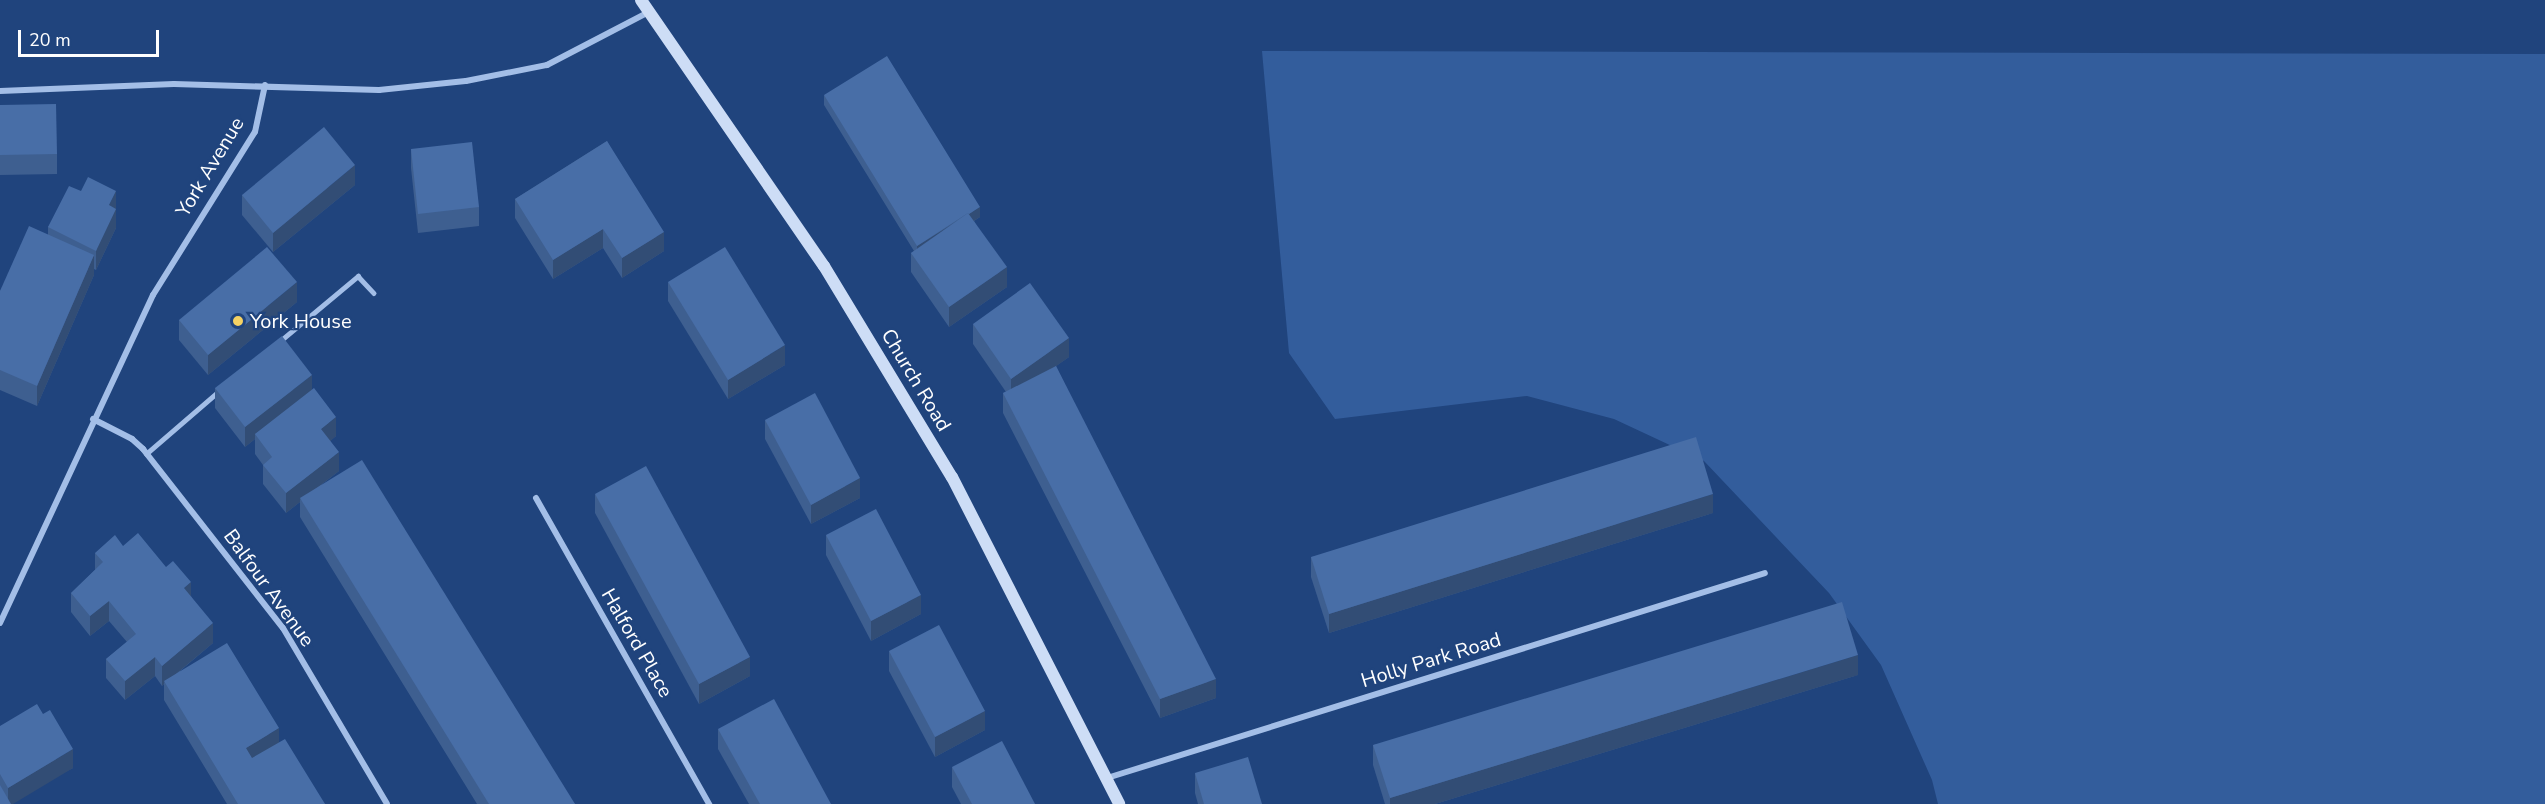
<!DOCTYPE html>
<style>
body{margin:0}
#map{position:relative;width:2545px;height:804px;overflow:hidden;background:#20447d;font-family:"Nunito Sans",sans-serif}
div>[style]{position:absolute}
[style*='--x']{left:calc(var(--x)*1px);top:calc(var(--y)*1px);width:calc(var(--w)*1px);rotate:calc(var(--a)*1deg)}
.green>*{inset:0;background:#335d9c}
.lane>*{height:4.5px;margin:-2.25px;padding:0 2.25px;transform-origin:2.25px;border-radius:2.25px;background:#a3bee7}
.street>*{height:6px;margin:-3px;padding:0 3px;transform-origin:3px;border-radius:3px;background:#a3bee7}
.secondary>*{height:12px;margin:-6px;padding:0 6px;transform-origin:6px;border-radius:6px;background:#cdddf6}
.wall>*{inset:0;background:#3e5f90}
.shaded-wall>*{inset:0;background:#324d75}
.building>*{inset:0;background:#486ea7}
.dots>*{width:16px;height:16px;translate:-50% -50%;box-sizing:border-box;border:3px solid #20447d;border-radius:50%}
span{translate:-50% -50%;white-space:nowrap;text-align:center;line-height:1.15;-webkit-text-stroke:4.5px #20447d;paint-order:stroke}
.street-label{font-size:20px;color:#fff}
.poi-label{font-size:20px;color:#fff}
.left{translate:0 -50%;text-align:left}
.scale{position:absolute;left:18px;top:30px;width:141px;height:27px;box-sizing:border-box;border:3px solid #fff;border-top:0;padding-left:8px;font-size:18px;line-height:21px;white-space:nowrap;color:#fff;-webkit-text-stroke:4px #20447d;paint-order:stroke}
</style>
<div id="map">
<div class="green">
<i style="clip-path:polygon(1262px 51px,2545px 54px,2545px 804px,1938px 804px,1932px 780px,1881px 665px,1829px 593px,1704px 461px,1614px 419px,1527px 396px,1335px 419px,1289px 353px)"></i>
</div>
<div class="lane">
<i style="--x:279;--y:342;--w:103;--a:-39.9"></i>
<i style="--x:358;--y:276;--w:23;--a:47"></i>
<i style="--x:146;--y:454;--w:96;--a:-40.8"></i>
</div>
<div class="street">
<i style="--x:0;--y:91;--w:174;--a:-2.3"></i>
<i style="--x:174;--y:84;--w:205;--a:1.7"></i>
<i style="--x:379;--y:90;--w:87;--a:-5.9"></i>
<i style="--x:466;--y:81;--w:83;--a:-11.2"></i>
<i style="--x:547;--y:65;--w:115;--a:-27.5"></i>
<i style="--x:93;--y:419;--w:44;--a:27.1"></i>
<i style="--x:132;--y:439;--w:15;--a:42"></i>
<i style="--x:143;--y:449;--w:227;--a:52"></i>
<i style="--x:283;--y:628;--w:204;--a:59.4"></i>
<i style="--x:536;--y:498;--w:352;--a:60.5"></i>
<i style="--x:0;--y:623;--w:362;--a:-65"></i>
<i style="--x:153;--y:295;--w:192;--a:-58"></i>
<i style="--x:255;--y:132;--w:48;--a:-78"></i>
<i style="--x:1107;--y:778;--w:689;--a:-17.3"></i>
</div>
<div class="secondary">
<i style="--x:641;--y:0;--w:323;--a:55.5"></i>
<i style="--x:824;--y:266;--w:247;--a:58.8"></i>
<i style="--x:952;--y:477;--w:367;--a:62.9"></i>
</div>
<div class="wall">
<i style="clip-path:polygon(824px 95px,980px 217px,974px 221px,1007px 287px,949px 327px,911px 272px,911px 253px,914px 251px,824px 105px)"></i>
<i style="clip-path:polygon(0 105px,57px 154px,57px 174px,0 175px)"></i>
<i style="clip-path:polygon(607px 141px,664px 251px,622px 278px,603px 248px,553px 279px,515px 218px,515px 199px)"></i>
<i style="clip-path:polygon(411px 149px,479px 207px,479px 226px,418px 233px,411px 168px)"></i>
<i style="clip-path:polygon(355px 185px,273px 252px,242px 215px,242px 195px)"></i>
<i style="clip-path:polygon(81px 191px,116px 209px,116px 228px,96px 270px,94px 269px,94px 275px,37px 406px,0 390px,0 291px,48px 235px,48px 227px)"></i>
<i style="clip-path:polygon(668px 282px,785px 365px,728px 399px,668px 301px)"></i>
<i style="clip-path:polygon(297px 302px,208px 375px,179px 340px,179px 320px)"></i>
<i style="clip-path:polygon(973px 324px,1069px 357px,1056px 366px,1216px 698px,1160px 718px,1003px 413px,1003px 393px,1006px 392px,973px 344px)"></i>
<i style="clip-path:polygon(215px 388px,312px 390px,336px 436px,330px 441px,339px 471px,321px 485px,575px 804px,477px 804px,300px 517px,300px 502px,286px 513px,263px 484px,263px 465px,255px 454px,255px 439px,245px 447px,215px 408px)"></i>
<i style="clip-path:polygon(765px 420px,860px 498px,811px 524px,765px 439px)"></i>
<i style="clip-path:polygon(595px 494px,750px 676px,699px 704px,595px 513px)"></i>
<i style="clip-path:polygon(1713px 513px,1329px 633px,1311px 577px,1311px 557px)"></i>
<i style="clip-path:polygon(826px 535px,921px 614px,871px 641px,826px 555px)"></i>
<i style="clip-path:polygon(123px 546px,191px 596px,213px 643px,180px 671px,279px 742px,325px 804px,227px 804px,164px 700px,164px 684px,162px 686px,155px 676px,125px 700px,106px 678px,106px 659px,127px 642px,109px 621px,90px 636px,71px 612px,71px 593px,95px 570px,95px 553px)"></i>
<i style="clip-path:polygon(889px 651px,985px 730px,935px 757px,889px 671px)"></i>
<i style="clip-path:polygon(1858px 675px,1435px 804px,1385px 804px,1373px 765px,1373px 745px)"></i>
<i style="clip-path:polygon(0 726px,73px 768px,0 804px)"></i>
<i style="clip-path:polygon(718px 729px,831px 804px,749px 804px,718px 749px)"></i>
<i style="clip-path:polygon(952px 767px,1035px 804px,961px 804px,952px 787px)"></i>
<i style="clip-path:polygon(1195px 773px,1262px 804px,1198px 804px,1195px 793px)"></i>
</div>
<div class="shaded-wall">
<i style="clip-path:polygon(355px 165px,355px 185px,273px 252px,273px 233px)"></i>
<i style="clip-path:polygon(116px 191px,116px 228px,96px 270px,96px 251px,109px 205px)"></i>
<i style="clip-path:polygon(980px 207px,980px 217px,917px 256px,917px 246px)"></i>
<i style="clip-path:polygon(603px 229px,603px 248px,553px 279px,553px 260px)"></i>
<i style="clip-path:polygon(664px 232px,664px 251px,622px 278px,622px 258px)"></i>
<i style="clip-path:polygon(94px 255px,94px 275px,37px 406px,37px 386px)"></i>
<i style="clip-path:polygon(1007px 267px,1007px 287px,949px 327px,949px 307px)"></i>
<i style="clip-path:polygon(297px 282px,297px 302px,208px 375px,208px 355px)"></i>
<i style="clip-path:polygon(1069px 338px,1069px 357px,1011px 398px,1011px 379px)"></i>
<i style="clip-path:polygon(785px 345px,785px 365px,728px 399px,728px 380px)"></i>
<i style="clip-path:polygon(312px 375px,312px 394px,255px 434px,255px 439px,245px 447px,245px 427px)"></i>
<i style="clip-path:polygon(336px 417px,336px 436px,321px 449px,321px 429px)"></i>
<i style="clip-path:polygon(339px 452px,339px 471px,301px 500px,300px 498px,300px 502px,286px 513px,286px 493px)"></i>
<i style="clip-path:polygon(860px 478px,860px 498px,811px 524px,811px 505px)"></i>
<i style="clip-path:polygon(1713px 494px,1713px 513px,1329px 633px,1329px 614px)"></i>
<i style="clip-path:polygon(191px 582px,191px 602px,184px 588px)"></i>
<i style="clip-path:polygon(921px 595px,921px 614px,871px 641px,871px 621px)"></i>
<i style="clip-path:polygon(109px 601px,109px 621px,90px 636px,90px 616px)"></i>
<i style="clip-path:polygon(213px 623px,213px 643px,165px 683px,164px 681px,164px 684px,162px 686px,162px 666px)"></i>
<i style="clip-path:polygon(1858px 655px,1858px 675px,1435px 804px,1390px 804px,1390px 798px)"></i>
<i style="clip-path:polygon(155px 657px,155px 676px,125px 700px,125px 681px)"></i>
<i style="clip-path:polygon(750px 657px,750px 676px,699px 704px,699px 684px)"></i>
<i style="clip-path:polygon(1216px 679px,1216px 698px,1160px 718px,1160px 699px)"></i>
<i style="clip-path:polygon(985px 711px,985px 730px,935px 757px,935px 737px)"></i>
<i style="clip-path:polygon(279px 728px,279px 747px,246px 767px,246px 748px)"></i>
<i style="clip-path:polygon(73px 749px,73px 768px,13px 804px,8px 804px,8px 788px)"></i>
</div>
<div class="building">
<i style="clip-path:polygon(887px 56px,980px 207px,969px 214px,968px 213px,917px 246px,824px 95px)"></i>
<i style="clip-path:polygon(56px 104px,57px 154px,0 155px,0 105px)"></i>
<i style="clip-path:polygon(324px 127px,355px 165px,273px 233px,242px 195px)"></i>
<i style="clip-path:polygon(607px 141px,664px 232px,622px 258px,603px 229px,553px 260px,515px 199px)"></i>
<i style="clip-path:polygon(472px 142px,479px 207px,418px 214px,411px 149px)"></i>
<i style="clip-path:polygon(88px 177px,116px 191px,109px 205px,116px 209px,96px 251px,48px 227px,69px 186px,81px 191px)"></i>
<i style="clip-path:polygon(968px 213px,1007px 267px,949px 307px,911px 253px)"></i>
<i style="clip-path:polygon(29px 226px,94px 255px,37px 386px,0 370px,0 291px)"></i>
<i style="clip-path:polygon(267px 247px,297px 282px,208px 355px,179px 320px)"></i>
<i style="clip-path:polygon(725px 247px,785px 345px,728px 380px,668px 282px)"></i>
<i style="clip-path:polygon(1030px 283px,1069px 338px,1011px 379px,973px 324px)"></i>
<i style="clip-path:polygon(282px 336px,312px 375px,245px 427px,215px 388px)"></i>
<i style="clip-path:polygon(1056px 366px,1216px 679px,1160px 699px,1003px 393px)"></i>
<i style="clip-path:polygon(314px 388px,336px 417px,321px 429px,339px 452px,286px 493px,263px 465px,272px 457px,255px 434px)"></i>
<i style="clip-path:polygon(815px 393px,860px 478px,811px 505px,765px 420px)"></i>
<i style="clip-path:polygon(1696px 437px,1713px 494px,1329px 614px,1311px 557px)"></i>
<i style="clip-path:polygon(362px 460px,575px 804px,489px 804px,300px 498px)"></i>
<i style="clip-path:polygon(646px 466px,750px 657px,699px 684px,595px 494px)"></i>
<i style="clip-path:polygon(876px 509px,921px 595px,871px 621px,826px 535px)"></i>
<i style="clip-path:polygon(138px 533px,166px 567px,173px 561px,191px 582px,184px 588px,213px 623px,162px 666px,155px 657px,125px 681px,106px 659px,136px 634px,109px 601px,90px 616px,71px 593px,103px 562px,95px 553px,115px 535px,123px 546px)"></i>
<i style="clip-path:polygon(1842px 602px,1858px 655px,1390px 798px,1373px 745px)"></i>
<i style="clip-path:polygon(939px 625px,985px 711px,935px 737px,889px 651px)"></i>
<i style="clip-path:polygon(227px 643px,279px 728px,246px 748px,252px 758px,285px 739px,325px 804px,238px 804px,164px 681px)"></i>
<i style="clip-path:polygon(774px 699px,831px 804px,760px 804px,718px 729px)"></i>
<i style="clip-path:polygon(37px 704px,43px 714px,50px 710px,73px 749px,8px 788px,0 774px,0 726px)"></i>
<i style="clip-path:polygon(1002px 741px,1035px 804px,972px 804px,952px 767px)"></i>
<i style="clip-path:polygon(1248px 757px,1262px 804px,1204px 804px,1195px 773px)"></i>
<i style="clip-path:polygon(0 785px,11px 804px,0 804px)"></i>
</div>
<div class="dots">
<i style="left:238px;top:321px;background:#f5d264"></i>
</div>
<div class="street-label">
<span style="left:210px;top:167px;rotate:-59deg">York Avenue</span>
<span style="left:916px;top:380px;rotate:59deg">Church Road</span>
<span style="left:269px;top:588px;rotate:54deg">Balfour Avenue</span>
<span style="left:637px;top:643px;rotate:60deg">Halford Place</span>
<span style="left:1431px;top:660px;rotate:-17deg">Holly Park Road</span>
</div>
<div class="poi-label">
<span class="left" style="left:250px;top:321px">York House</span>
</div>
<div class="scale">20 m</div>
</div>
